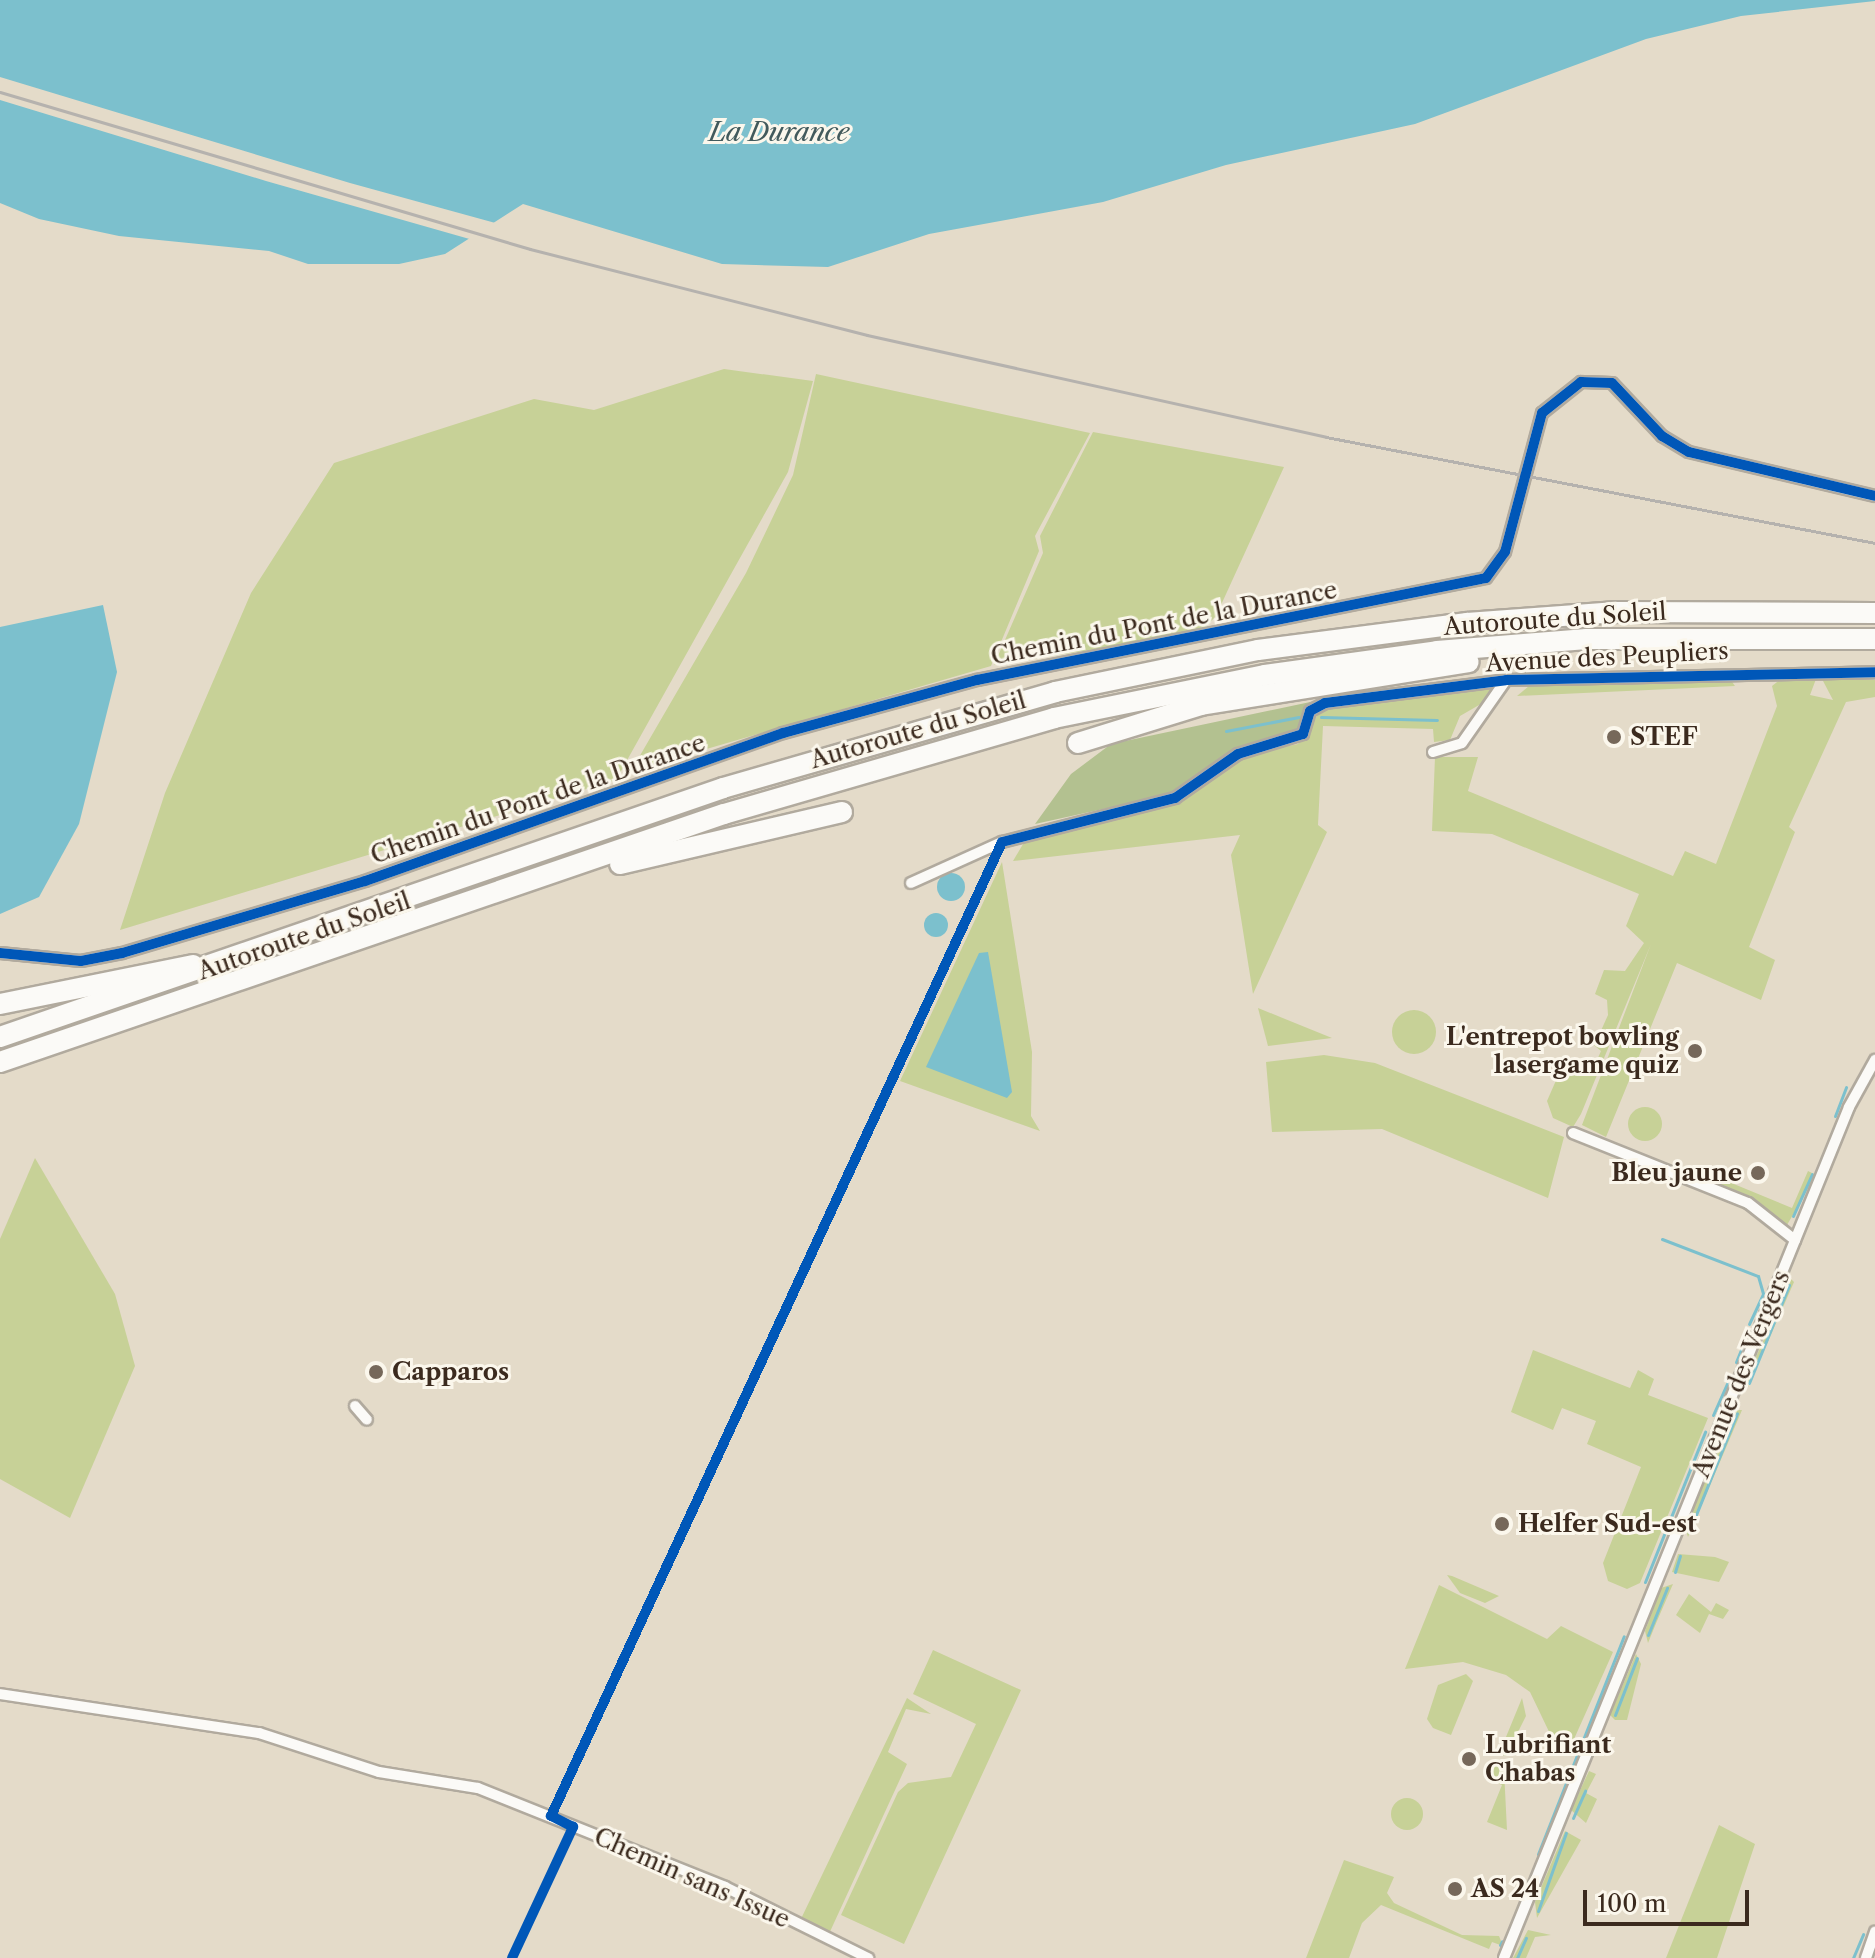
<!DOCTYPE html>
<style>
body{margin:0}
#map{position:relative;width:1875px;height:1958px;overflow:hidden;background:#e4dbc9;font-family:"Libre Caslon Text",serif}
div>[style]{position:absolute}
[style*='--x']{left:calc(var(--x)*1px);top:calc(var(--y)*1px);width:calc(var(--w)*1px);rotate:calc(var(--a)*1deg)}
.green>*{inset:0;background:#c7d197}
.round{border-radius:50%}
.forest>*{inset:0;background:#b3c190}
.water>*{inset:0;background:#7cc0cd}
.pier>*{inset:0;background:#e4dbc9}
.stream>*{height:3px;margin:-1.5px;padding:0 1.5px;transform-origin:1.5px;border-radius:1.5px;background:#7cc0cd}
.roads{filter:drop-shadow(2px 0 #b1aa9e) drop-shadow(-2px 0 #b1aa9e) drop-shadow(0 2px #b1aa9e) drop-shadow(0 -2px #b1aa9e)}
.street>*{height:10px;margin:-5px;padding:0 5px;transform-origin:5px;border-radius:5px;background:#fbfaf7}
.highway>*{height:20px;margin:-10px;padding:0 10px;transform-origin:10px;border-radius:10px;background:#fbfaf7}
.rail>*{height:3px;margin:-1.5px;padding:0 1.5px;transform-origin:1.5px;border-radius:1.5px;background:#b5b2ae}
.cycleway>*{height:10px;margin:-5px;padding:0 5px;transform-origin:5px;border-radius:5px;background:#0057b8}
.dots>*{width:22px;height:22px;translate:-50% -50%;box-sizing:border-box;border:4px solid #fbf7ec;border-radius:50%}
span{translate:-50% -50%;white-space:nowrap;text-align:center;line-height:1.15;-webkit-text-stroke:6px #fbf7ec;paint-order:stroke}
.street-label{font-size:24px;color:#3b2a1e}
.poi-label{font-size:24px;color:#3b2a1e;font-weight:700}
.left{translate:0 -50%;text-align:left}
.right{translate:-100% -50%;text-align:right}
.water-label{font-size:26px;color:#425a5c;font-style:italic}
.scale{position:absolute;left:1583px;top:1890px;width:166px;height:36px;box-sizing:border-box;border:4px solid #3b2a1e;border-top:0;padding-left:10px;font-size:24px;line-height:28px;white-space:nowrap;color:#3b2a1e;-webkit-text-stroke:6px #fbf7ec;paint-order:stroke}
</style>
<div id="map">
<div class="green">
<i style="clip-path:polygon(724px 369px,813px 381px,788px 472px,616px 780px,120px 930px,165px 793px,251px 593px,334px 463px,534px 399px,594px 410px)"></i>
<i style="clip-path:polygon(816px 374px,1090px 433px,1035px 536px,1039px 551px,991px 666px,631px 771px,746px 573px,793px 475px)"></i>
<i style="clip-path:polygon(1093px 432px,1284px 467px,1216px 616px,1200px 633px,994px 665px,1043px 553px,1040px 536px)"></i>
<i style="clip-path:polygon(1727px 675px,1735px 686px,1517px 696px,1529px 686px)"></i>
<i style="clip-path:polygon(1781px 679px,1816px 679px,1810px 695px,1833px 700px,1822px 679px,1875px 680px,1875px 697px,1846px 702px,1789px 827px,1795px 832px,1749px 947px,1775px 960px,1761px 1000px,1677px 963px,1606px 1137px,1582px 1125px,1651px 944px,1581px 1114px,1573px 1127px,1553px 1118px,1547px 1101px,1561px 1069px,1590px 1076px,1601px 1051px,1579px 1033px,1599px 1035px,1608px 1015px,1607px 1000px,1595px 994px,1604px 970px,1625px 971px,1644px 943px,1626px 926px,1639px 894px,1492px 834px,1432px 831px,1435px 757px,1478px 757px,1468px 791px,1673px 876px,1685px 851px,1716px 864px,1777px 706px,1772px 686px)"></i>
<i style="clip-path:polygon(1492px 686px,1486px 701px,1460px 716px,1450px 740px,1434px 742px,1433px 729px,1323px 726px,1318px 825px,1327px 832px,1253px 994px,1231px 855px,1240px 835px,1013px 861px,1026px 839px,1180px 800px,1240px 756px,1298px 744px,1323px 707px)"></i>
<i style="clip-path:polygon(1002px 862px,1032px 1052px,1031px 1116px,1040px 1131px,900px 1081px)"></i>
<i style="clip-path:polygon(1258px 1008px,1332px 1038px,1268px 1046px)"></i>
<i class="round" style="left:1392px;top:1010px;width:44px;height:44px"></i>
<i style="clip-path:polygon(1324px 1055px,1375px 1063px,1564px 1137px,1548px 1198px,1382px 1129px,1272px 1132px,1266px 1062px)"></i>
<i class="round" style="left:1628px;top:1107px;width:34px;height:34px"></i>
<i style="clip-path:polygon(35px 1158px,115px 1294px,135px 1366px,70px 1518px,0 1479px,0 1239px)"></i>
<i style="clip-path:polygon(1808px 1171px,1816px 1175px,1787px 1225px,1712px 1181px,1712px 1175px,1792px 1208px)"></i>
<i style="clip-path:polygon(1791px 1279px,1794px 1282px,1748px 1387px,1746px 1379px)"></i>
<i style="clip-path:polygon(1533px 1350px,1630px 1388px,1638px 1370px,1654px 1379px,1648px 1395px,1708px 1418px,1640px 1583px,1627px 1589px,1608px 1581px,1603px 1563px,1641px 1467px,1587px 1444px,1596px 1421px,1562px 1408px,1553px 1430px,1511px 1412px)"></i>
<i style="clip-path:polygon(1734px 1410px,1742px 1410px,1688px 1537px,1685px 1528px)"></i>
<i style="clip-path:polygon(1678px 1554px,1715px 1557px,1729px 1562px,1719px 1582px,1672px 1572px)"></i>
<i style="clip-path:polygon(1447px 1575px,1452px 1576px,1499px 1596px,1485px 1603px,1460px 1593px)"></i>
<i style="clip-path:polygon(1673px 1584px,1657px 1621px,1648px 1643px,1645px 1631px,1661px 1588px)"></i>
<i style="clip-path:polygon(1439px 1585px,1547px 1639px,1561px 1626px,1613px 1652px,1570px 1748px,1553px 1740px,1530px 1692px,1506px 1675px,1463px 1662px,1405px 1669px)"></i>
<i style="clip-path:polygon(1689px 1594px,1711px 1612px,1716px 1603px,1729px 1610px,1723px 1619px,1709px 1614px,1700px 1633px,1676px 1615px)"></i>
<i style="clip-path:polygon(933px 1650px,1021px 1690px,904px 1944px,841px 1915px,898px 1792px,908px 1783px,951px 1777px,976px 1724px,913px 1694px)"></i>
<i style="clip-path:polygon(1636px 1654px,1641px 1664px,1627px 1720px,1615px 1720px,1610px 1715px)"></i>
<i style="clip-path:polygon(1466px 1674px,1473px 1681px,1451px 1735px,1433px 1728px,1427px 1719px,1438px 1685px)"></i>
<i style="clip-path:polygon(907px 1698px,931px 1714px,906px 1709px,888px 1752px,907px 1764px,828px 1936px,799px 1923px)"></i>
<i style="clip-path:polygon(1522px 1698px,1526px 1716px,1506px 1756px,1499px 1754px)"></i>
<i style="clip-path:polygon(1495px 1765px,1504px 1770px,1507px 1830px,1487px 1822px,1502px 1785px,1489px 1780px)"></i>
<i style="clip-path:polygon(1589px 1771px,1596px 1774px,1586px 1793px,1597px 1799px,1586px 1823px,1571px 1810px)"></i>
<i class="round" style="left:1391px;top:1798px;width:32px;height:32px"></i>
<i style="clip-path:polygon(1719px 1825px,1755px 1844px,1717px 1958px,1666px 1958px)"></i>
<i style="clip-path:polygon(1565px 1831px,1581px 1840px,1537px 1918px,1535px 1902px)"></i>
<i style="clip-path:polygon(1344px 1860px,1394px 1877px,1387px 1893px,1394px 1903px,1462px 1935px,1499px 1936px,1503px 1946px,1492px 1942px,1489px 1949px,1381px 1905px,1362px 1923px,1349px 1958px,1306px 1958px)"></i>
<i style="clip-path:polygon(1528px 1930px,1551px 1935px,1535px 1937px,1526px 1958px,1513px 1958px)"></i>
</div>
<div class="forest">
<i style="clip-path:polygon(1315px 701px,1295px 734px,1241px 747px,1176px 793px,1035px 824px,1071px 774px,1111px 744px)"></i>
</div>
<div class="water">
<i style="clip-path:polygon(0 0,1875px 0,1875px 1px,1741px 16px,1646px 39px,1415px 124px,1226px 165px,1103px 202px,929px 234px,828px 267px,722px 264px,523px 204px,445px 254px,399px 264px,308px 264px,269px 251px,119px 236px,39px 219px,0 203px)"></i>
<i style="clip-path:polygon(103px 605px,117px 672px,79px 824px,39px 897px,0 914px,0 627px)"></i>
<i class="round" style="left:937px;top:873px;width:28px;height:28px"></i>
<i class="round" style="left:924px;top:913px;width:24px;height:24px"></i>
<i style="clip-path:polygon(988px 952px,1012px 1092px,1007px 1098px,926px 1067px,979px 953px)"></i>
</div>
<div class="pier">
<i style="clip-path:polygon(0 77px,350px 183px,499px 224px,473px 240px,266px 181px,0 100px)"></i>
</div>
<div class="stream">
<i style="--x:1321;--y:717;--w:116;--a:1.5"></i>
<i style="--x:1226;--y:731;--w:74;--a:-10.9"></i>
<i style="--x:1835;--y:1116;--w:31;--a:-69"></i>
<i style="--x:1793;--y:1216;--w:46;--a:-65.7"></i>
<i style="--x:1662;--y:1239;--w:103;--a:21.1"></i>
<i style="--x:1758;--y:1276;--w:19;--a:74"></i>
<i style="--x:1763;--y:1294;--w:33;--a:115"></i>
<i style="--x:1736;--y:1362;--w:18;--a:-68"></i>
<i style="--x:1749;--y:1383;--w:106;--a:-67.8"></i>
<i style="--x:1713;--y:1415;--w:35;--a:-66"></i>
<i style="--x:1689;--y:1532;--w:128;--a:-68"></i>
<i style="--x:1675;--y:1572;--w:17;--a:-73"></i>
<i style="--x:1645;--y:1582;--w:162;--a:-68.2"></i>
<i style="--x:1648;--y:1635;--w:51;--a:-68"></i>
<i style="--x:1615;--y:1715;--w:61;--a:-68.9"></i>
<i style="--x:1573;--y:1818;--w:30;--a:-66"></i>
<i style="--x:1538;--y:1854;--w:234;--a:-68.5"></i>
<i style="--x:1538;--y:1911;--w:83;--a:-70.3"></i>
<i style="--x:1500;--y:1945;--w:4;--a:-63"></i>
<i style="--x:1517;--y:1958;--w:22;--a:-66"></i>
<i style="--x:1853;--y:1958;--w:26;--a:-67"></i>
</div>
<div class="roads">
<div class="street">
<i style="--x:1433;--y:752;--w:30;--a:-17"></i>
<i style="--x:1462;--y:743;--w:77;--a:-55.1"></i>
<i style="--x:911;--y:883;--w:100;--a:-24.3"></i>
<i style="--x:1002;--y:842;--w:179;--a:-14.3"></i>
<i style="--x:1175;--y:798;--w:77;--a:-34.9"></i>
<i style="--x:1238;--y:754;--w:68;--a:-17.1"></i>
<i style="--x:1303;--y:734;--w:24;--a:-73"></i>
<i style="--x:1310;--y:711;--w:17;--a:-28"></i>
<i style="--x:1325;--y:703;--w:182;--a:-7.2"></i>
<i style="--x:1506;--y:680;--w:369;--a:-1.2"></i>
<i style="--x:0;--y:953;--w:81;--a:5.6"></i>
<i style="--x:81;--y:961;--w:42;--a:-11"></i>
<i style="--x:122;--y:953;--w:253;--a:-16.5"></i>
<i style="--x:365;--y:881;--w:443;--a:-19.5"></i>
<i style="--x:783;--y:733;--w:201;--a:-15.3"></i>
<i style="--x:977;--y:680;--w:519;--a:-11.33"></i>
<i style="--x:1486;--y:578;--w:32;--a:-54"></i>
<i style="--x:1505;--y:552;--w:144;--a:-75.1"></i>
<i style="--x:1542;--y:413;--w:50;--a:-38.5"></i>
<i style="--x:1581;--y:382;--w:31;--a:2"></i>
<i style="--x:1612;--y:383;--w:73;--a:46.7"></i>
<i style="--x:1662;--y:436;--w:31;--a:31"></i>
<i style="--x:1689;--y:452;--w:191;--a:13.3"></i>
<i style="--x:1573;--y:1133;--w:188;--a:21.8"></i>
<i style="--x:1748;--y:1203;--w:60;--a:38.2"></i>
<i style="--x:355;--y:1406;--w:18;--a:49"></i>
<i style="--x:0;--y:1694;--w:262;--a:8.6"></i>
<i style="--x:259;--y:1733;--w:126;--a:18"></i>
<i style="--x:379;--y:1772;--w:100;--a:9.2"></i>
<i style="--x:478;--y:1788;--w:266;--a:21.8"></i>
<i style="--x:725;--y:1887;--w:160;--a:26.4"></i>
<i style="--x:1504;--y:1958;--w:918;--a:-67.93"></i>
<i style="--x:1849;--y:1107;--w:54;--a:-61"></i>
<i style="--x:1866;--y:1958;--w:28;--a:-71"></i>
</div>
<div class="highway">
<i style="--x:1078;--y:743;--w:129;--a:-17.2"></i>
<i style="--x:1201;--y:705;--w:271;--a:-9.1"></i>
<i style="--x:620;--y:864;--w:228;--a:-13.2"></i>
<i style="--x:0;--y:1004;--w:197;--a:-11.4"></i>
<i style="--x:0;--y:1037;--w:765;--a:-19"></i>
<i style="--x:723;--y:788;--w:346;--a:-16.1"></i>
<i style="--x:1055;--y:692;--w:207;--a:-11.7"></i>
<i style="--x:1258;--y:650;--w:211;--a:-7.4"></i>
<i style="--x:1467;--y:623;--w:150;--a:-4.2"></i>
<i style="--x:1617;--y:612;--w:258;--a:0.2"></i>
<i style="--x:0;--y:1062;--w:765;--a:-18.91"></i>
<i style="--x:724;--y:814;--w:344;--a:-16.2"></i>
<i style="--x:1054;--y:718;--w:215;--a:-11.5"></i>
<i style="--x:1265;--y:675;--w:174;--a:-7.9"></i>
<i style="--x:1437;--y:651;--w:150;--a:-4.6"></i>
<i style="--x:1587;--y:639;--w:288;--a:0"></i>
</div>
</div>
<div class="rail">
<i style="--x:0;--y:92;--w:553;--a:16.5"></i>
<i style="--x:530;--y:249;--w:348;--a:14.3"></i>
<i style="--x:867;--y:335;--w:470;--a:12.5"></i>
<i style="--x:1326;--y:437;--w:559;--a:10.93"></i>
</div>
<div class="cycleway">
<i style="--x:0;--y:953;--w:81;--a:5.6"></i>
<i style="--x:81;--y:961;--w:42;--a:-11"></i>
<i style="--x:122;--y:953;--w:253;--a:-16.5"></i>
<i style="--x:365;--y:881;--w:443;--a:-19.5"></i>
<i style="--x:783;--y:733;--w:201;--a:-15.3"></i>
<i style="--x:977;--y:680;--w:519;--a:-11.33"></i>
<i style="--x:1486;--y:578;--w:32;--a:-54"></i>
<i style="--x:1505;--y:552;--w:144;--a:-75.1"></i>
<i style="--x:1542;--y:413;--w:50;--a:-38.5"></i>
<i style="--x:1581;--y:382;--w:31;--a:2"></i>
<i style="--x:1612;--y:383;--w:73;--a:46.7"></i>
<i style="--x:1662;--y:436;--w:31;--a:31"></i>
<i style="--x:1689;--y:452;--w:191;--a:13.3"></i>
<i style="--x:512;--y:1958;--w:145;--a:-65"></i>
<i style="--x:573;--y:1827;--w:25;--a:-153"></i>
<i style="--x:551;--y:1816;--w:1073;--a:-65.15"></i>
<i style="--x:1002;--y:842;--w:179;--a:-14.3"></i>
<i style="--x:1175;--y:798;--w:77;--a:-34.9"></i>
<i style="--x:1238;--y:754;--w:68;--a:-17.1"></i>
<i style="--x:1303;--y:734;--w:24;--a:-73"></i>
<i style="--x:1310;--y:711;--w:17;--a:-28"></i>
<i style="--x:1325;--y:703;--w:182;--a:-7.2"></i>
<i style="--x:1506;--y:680;--w:369;--a:-1.2"></i>
</div>
<div class="dots">
<i style="left:1614px;top:737px;background:#76685a"></i>
<i style="left:1695px;top:1051px;background:#76685a"></i>
<i style="left:1758px;top:1173px;background:#76685a"></i>
<i style="left:376px;top:1372px;background:#76685a"></i>
<i style="left:1502px;top:1524px;background:#76685a"></i>
<i style="left:1469px;top:1759px;background:#76685a"></i>
<i style="left:1455px;top:1889px;background:#76685a"></i>
</div>
<div class="street-label">
<span style="left:1555px;top:619px;rotate:-4deg">Autoroute du Soleil</span>
<span style="left:1164px;top:623px;rotate:-11deg">Chemin du Pont de la Durance</span>
<span style="left:1607px;top:657px;rotate:-3deg">Avenue des Peupliers</span>
<span style="left:918px;top:730px;rotate:-16deg">Autoroute du Soleil</span>
<span style="left:538px;top:799px;rotate:-19deg">Chemin du Pont de la Durance</span>
<span style="left:304px;top:936px;rotate:-19deg">Autoroute du Soleil</span>
<span style="left:1741px;top:1374px;rotate:-68deg">Avenue des Vergers</span>
<span style="left:692px;top:1878px;rotate:24deg">Chemin sans Issue</span>
</div>
<div class="poi-label">
<span class="left" style="left:1630px;top:737px">STEF</span>
<span class="right" style="left:1679px;top:1051px">L'entrepot bowling<br>lasergame quiz</span>
<span class="right" style="left:1742px;top:1173px">Bleu jaune</span>
<span class="left" style="left:392px;top:1372px">Capparos</span>
<span class="left" style="left:1518px;top:1524px">Helfer Sud-est</span>
<span class="left" style="left:1485px;top:1759px">Lubrifiant<br>Chabas</span>
<span class="left" style="left:1471px;top:1889px">AS 24</span>
</div>
<div class="water-label">
<span style="left:779px;top:133px">La Durance</span>
</div>
<div class="scale">100 m</div>
</div>
